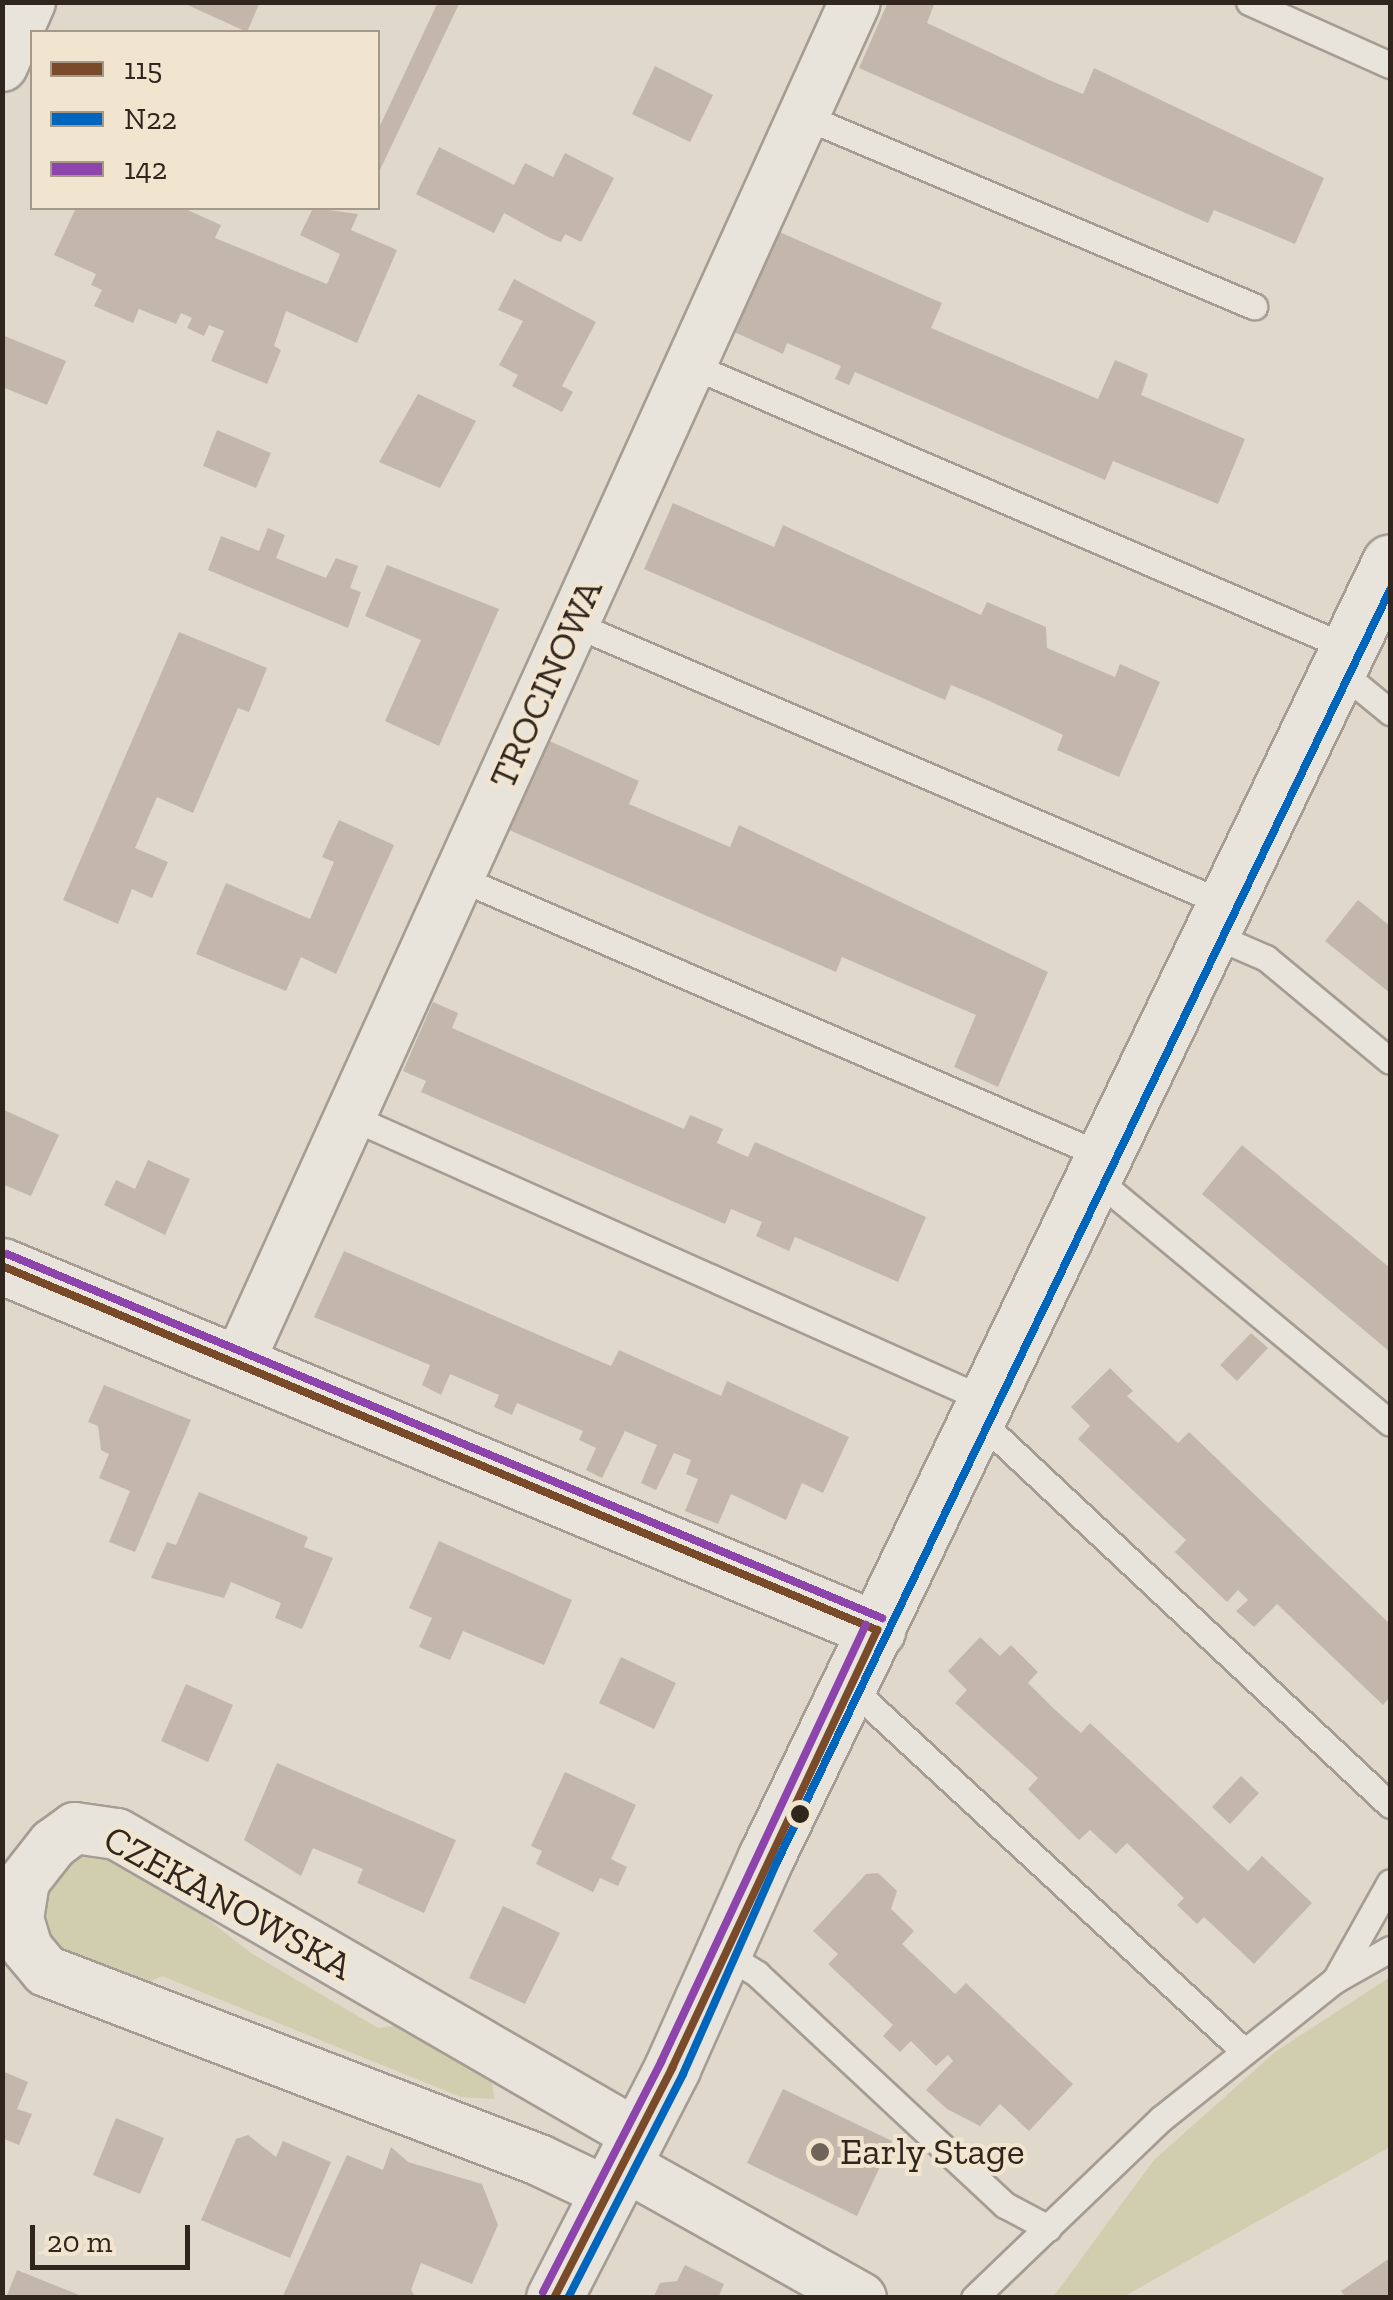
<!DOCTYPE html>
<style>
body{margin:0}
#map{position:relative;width:1393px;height:2300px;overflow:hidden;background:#e0d8ca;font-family:"Zilla Slab",serif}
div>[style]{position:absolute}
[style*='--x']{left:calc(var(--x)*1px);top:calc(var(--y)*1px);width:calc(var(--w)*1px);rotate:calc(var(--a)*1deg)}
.green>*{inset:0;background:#d0ceae}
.building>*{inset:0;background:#c3b7ac}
.roads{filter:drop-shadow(2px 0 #a59d94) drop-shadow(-2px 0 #a59d94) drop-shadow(0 2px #a59d94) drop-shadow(0 -2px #a59d94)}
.service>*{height:25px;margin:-12.5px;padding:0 12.5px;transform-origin:12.5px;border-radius:12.5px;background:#e8e4db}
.minor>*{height:50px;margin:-25px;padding:0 25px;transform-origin:25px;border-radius:25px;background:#e8e4db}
.tertiary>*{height:55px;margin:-27.5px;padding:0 27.5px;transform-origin:27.5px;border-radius:27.5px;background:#e8e4db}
.bus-1>*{height:8px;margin:-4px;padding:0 4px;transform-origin:4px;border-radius:4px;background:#7a4b2a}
.bus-2>*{height:8px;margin:-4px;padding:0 4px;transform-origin:4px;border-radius:4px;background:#0065bd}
.bus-3>*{height:8px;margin:-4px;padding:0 4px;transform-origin:4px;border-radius:4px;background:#8e44ad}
.dots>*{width:28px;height:28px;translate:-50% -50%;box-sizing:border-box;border:5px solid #f1e5d0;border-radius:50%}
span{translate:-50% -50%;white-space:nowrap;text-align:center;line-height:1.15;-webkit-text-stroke:8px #f1e5d0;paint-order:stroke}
.street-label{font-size:38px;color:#31261e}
.poi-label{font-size:38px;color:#31261e}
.left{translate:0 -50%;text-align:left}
.frame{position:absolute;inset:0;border:5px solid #31261e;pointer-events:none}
.legend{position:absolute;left:30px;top:30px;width:350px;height:180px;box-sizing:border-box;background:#f1e5d0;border:2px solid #a49989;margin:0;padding:12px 18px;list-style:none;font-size:30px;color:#31261e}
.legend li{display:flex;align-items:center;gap:20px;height:50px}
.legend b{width:50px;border:2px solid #a49989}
.scale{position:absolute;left:30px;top:2225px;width:160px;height:45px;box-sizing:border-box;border:5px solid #31261e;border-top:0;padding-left:12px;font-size:30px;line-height:35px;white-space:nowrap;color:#31261e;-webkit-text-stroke:8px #f1e5d0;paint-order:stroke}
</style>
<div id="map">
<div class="green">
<i style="clip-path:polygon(105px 1849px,158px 1880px,251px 1953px,378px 2028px,407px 2024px,481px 2071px,492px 2080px,494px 2099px,461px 2097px,162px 1976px,139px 1987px,72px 1965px,40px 1928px,47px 1897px,63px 1863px,79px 1851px)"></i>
<i style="clip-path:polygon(1390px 1977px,1390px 2147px,1123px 2297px,1053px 2297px,1154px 2160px,1275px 2052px)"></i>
</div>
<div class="building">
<i style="clip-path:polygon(181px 2px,260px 2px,247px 32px)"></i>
<i style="clip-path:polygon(438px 2px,460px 2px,378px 174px,378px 130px)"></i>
<i style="clip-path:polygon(888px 2px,935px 2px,927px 23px,1049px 80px,1083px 94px,1094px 68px,1324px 178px,1295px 244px,1214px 210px,1208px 223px,859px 68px)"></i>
<i style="clip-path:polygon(655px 66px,713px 95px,690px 142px,632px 114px)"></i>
<i style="clip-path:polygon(439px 147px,514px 185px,525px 163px,553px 177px,565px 153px,614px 178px,581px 242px,565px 234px,561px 242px,550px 238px,504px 213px,494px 233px,416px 194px)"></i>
<i style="clip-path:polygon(76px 208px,183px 208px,221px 225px,215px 238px,327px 284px,340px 254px,300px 235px,313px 208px,358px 214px,351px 230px,397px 250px,357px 343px,286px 311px,274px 346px,281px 350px,267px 384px,211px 361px,224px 331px,209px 325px,204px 336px,187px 328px,192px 318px,181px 313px,176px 324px,139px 309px,133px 323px,94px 306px,102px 290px,91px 285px,96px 274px,54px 255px)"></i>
<i style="clip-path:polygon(777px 231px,942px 303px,931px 328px,1098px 399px,1115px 360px,1148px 374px,1141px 395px,1245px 439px,1218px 504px,1113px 461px,1105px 480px,855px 372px,849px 385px,835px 379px,841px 366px,787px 343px,783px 354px,732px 331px)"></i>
<i style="clip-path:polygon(514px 279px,596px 322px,562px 386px,573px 392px,562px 412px,512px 386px,518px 375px,499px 365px,523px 321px,498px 310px)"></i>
<i style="clip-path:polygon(2px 335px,66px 361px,47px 405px,2px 387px)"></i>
<i style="clip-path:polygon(418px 394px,476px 421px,440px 488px,379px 462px)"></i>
<i style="clip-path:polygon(217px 430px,271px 453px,256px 488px,203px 466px)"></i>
<i style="clip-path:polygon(673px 503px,774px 547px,783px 525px,981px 615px,987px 602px,1046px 627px,1047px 648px,1115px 677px,1120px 664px,1160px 682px,1119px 777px,1057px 750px,1063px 735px,985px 699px,951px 685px,945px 700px,644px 569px)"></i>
<i style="clip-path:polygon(268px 528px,285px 535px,276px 558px,326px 578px,336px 558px,358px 566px,350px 588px,361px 592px,348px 628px,208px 570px,221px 536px,259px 551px)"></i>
<i style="clip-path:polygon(387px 565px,499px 609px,439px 746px,385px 721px,421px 640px,365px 616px)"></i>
<i style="clip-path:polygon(179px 632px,267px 668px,249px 712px,238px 708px,193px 813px,157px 797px,135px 848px,168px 862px,152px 898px,132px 889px,118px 924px,63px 900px)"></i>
<i style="clip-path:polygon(545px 739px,639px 781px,629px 804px,730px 847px,739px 825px,1048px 972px,998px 1087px,954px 1067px,976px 1015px,842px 957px,836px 972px,507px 829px)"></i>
<i style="clip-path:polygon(339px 820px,394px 845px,336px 974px,301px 957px,286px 991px,196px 954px,226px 883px,310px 919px,334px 862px,322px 857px)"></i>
<i style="clip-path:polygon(1358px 900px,1390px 926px,1390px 993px,1325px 941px)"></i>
<i style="clip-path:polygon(433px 1002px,458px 1013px,452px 1028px,684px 1129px,690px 1115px,723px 1129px,717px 1143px,748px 1157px,755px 1142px,926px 1217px,898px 1282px,795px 1237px,789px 1251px,756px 1236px,762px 1222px,731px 1209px,725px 1224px,421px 1092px,426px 1081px,403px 1071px)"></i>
<i style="clip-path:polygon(2px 1109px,59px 1135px,31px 1196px,2px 1184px)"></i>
<i style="clip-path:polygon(1242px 1145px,1390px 1268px,1390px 1352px,1202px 1194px)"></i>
<i style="clip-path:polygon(148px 1160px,190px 1179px,165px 1235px,104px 1205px,116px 1180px,135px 1189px)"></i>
<i style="clip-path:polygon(344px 1251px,611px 1366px,619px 1350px,721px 1396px,727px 1381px,849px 1437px,823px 1493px,802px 1483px,786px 1520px,731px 1494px,718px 1524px,685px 1511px,698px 1479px,686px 1474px,691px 1460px,674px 1453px,656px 1490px,641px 1483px,657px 1445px,625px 1431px,602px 1478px,586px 1470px,596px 1448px,579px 1440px,583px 1431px,517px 1403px,512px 1415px,494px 1407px,499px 1395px,450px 1374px,441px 1395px,422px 1385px,430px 1365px,314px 1317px)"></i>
<i style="clip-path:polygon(1251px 1333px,1268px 1348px,1237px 1381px,1220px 1365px)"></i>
<i style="clip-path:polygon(1110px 1368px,1133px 1391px,1127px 1396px,1178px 1443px,1189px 1432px,1390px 1624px,1390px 1697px,1383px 1705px,1277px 1604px,1254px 1627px,1236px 1611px,1248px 1600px,1238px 1590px,1227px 1602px,1175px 1552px,1186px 1540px,1078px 1439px,1090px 1426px,1071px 1407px)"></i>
<i style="clip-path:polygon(104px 1385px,191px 1420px,135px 1552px,109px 1542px,130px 1491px,99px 1478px,109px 1454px,101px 1450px,98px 1426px,88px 1422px)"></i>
<i style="clip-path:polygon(199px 1492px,308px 1537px,304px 1547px,333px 1558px,302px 1629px,275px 1618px,281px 1603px,231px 1582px,224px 1598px,151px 1578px,167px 1542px,176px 1545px)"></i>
<i style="clip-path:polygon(439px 1541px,572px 1600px,544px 1665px,463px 1631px,450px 1660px,419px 1647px,432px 1618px,409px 1608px)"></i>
<i style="clip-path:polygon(980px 1637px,1000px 1656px,1011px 1645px,1038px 1672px,1028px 1683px,1054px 1709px,1081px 1733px,1090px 1723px,1248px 1871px,1262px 1856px,1312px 1903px,1254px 1964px,1204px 1917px,1197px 1924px,1177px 1905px,1184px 1898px,1127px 1843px,1116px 1854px,1090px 1830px,1079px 1840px,1028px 1789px,1038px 1778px,955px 1703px,967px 1690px,948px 1671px)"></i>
<i style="clip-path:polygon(621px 1657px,676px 1683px,654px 1729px,599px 1703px)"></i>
<i style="clip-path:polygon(186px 1684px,233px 1705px,208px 1762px,161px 1741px)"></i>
<i style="clip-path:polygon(277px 1763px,456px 1840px,424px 1913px,357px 1883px,363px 1869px,313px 1848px,301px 1876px,244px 1840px)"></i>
<i style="clip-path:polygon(565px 1772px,636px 1805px,611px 1859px,627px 1867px,618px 1886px,600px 1878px,593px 1892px,536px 1864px,542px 1851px,531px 1846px)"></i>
<i style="clip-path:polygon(1241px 1776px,1259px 1793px,1230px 1824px,1212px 1807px)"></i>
<i style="clip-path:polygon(878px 1873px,897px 1891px,891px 1909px,914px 1931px,902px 1944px,955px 1994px,966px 1983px,1073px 2084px,1029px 2131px,1000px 2104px,980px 2126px,947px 2109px,926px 2090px,953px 2061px,948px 2055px,936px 2066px,911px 2041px,900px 2052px,883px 2036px,893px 2025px,828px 1964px,838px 1954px,813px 1931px,866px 1874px)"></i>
<i style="clip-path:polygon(503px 1906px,560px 1933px,525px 2004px,469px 1978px)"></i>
<i style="clip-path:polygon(2px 2071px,28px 2082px,17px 2109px,32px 2114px,19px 2145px,2px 2138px)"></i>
<i style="clip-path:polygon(783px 2089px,892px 2141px,857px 2216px,747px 2163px)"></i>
<i style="clip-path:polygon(116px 2118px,164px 2138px,140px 2194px,93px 2175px)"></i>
<i style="clip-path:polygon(248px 2135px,276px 2157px,283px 2141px,331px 2162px,290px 2258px,201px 2220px,236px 2139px)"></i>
<i style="clip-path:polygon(391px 2147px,408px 2162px,482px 2184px,498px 2225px,472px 2284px,421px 2263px,411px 2290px,416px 2298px,282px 2298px,347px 2155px,383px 2170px)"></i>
<i style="clip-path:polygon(1390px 2258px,1390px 2298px,1346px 2298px,1341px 2291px)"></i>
<i style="clip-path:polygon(685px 2265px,724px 2284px,718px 2298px,653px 2298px,660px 2283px,677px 2281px)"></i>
<i style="clip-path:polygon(17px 2270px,84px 2297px,84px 2298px,6px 2298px)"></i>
</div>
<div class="roads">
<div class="service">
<i style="--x:1249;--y:2;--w:154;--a:24.1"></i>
<i style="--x:801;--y:115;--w:492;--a:22.9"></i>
<i style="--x:686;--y:363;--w:724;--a:23.27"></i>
<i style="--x:574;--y:624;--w:712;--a:23.25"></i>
<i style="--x:1340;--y:671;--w:65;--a:39.4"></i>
<i style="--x:459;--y:878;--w:705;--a:23.33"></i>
<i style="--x:1213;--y:935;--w:58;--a:23.5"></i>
<i style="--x:1266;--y:958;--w:161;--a:39.7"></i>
<i style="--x:351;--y:1117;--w:697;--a:24.03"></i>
<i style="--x:1095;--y:1178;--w:383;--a:39.7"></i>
<i style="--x:979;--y:1420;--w:563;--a:43.13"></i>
<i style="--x:849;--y:1686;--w:538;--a:42.74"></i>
<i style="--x:724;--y:1953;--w:39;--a:32"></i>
<i style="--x:757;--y:1974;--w:339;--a:43"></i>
<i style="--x:1005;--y:2205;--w:49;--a:28.1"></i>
<i style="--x:1335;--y:1980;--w:112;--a:-60.7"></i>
<i style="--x:974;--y:2298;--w:260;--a:-43.8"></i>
<i style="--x:1162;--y:2118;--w:221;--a:-38.6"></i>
<i style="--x:1335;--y:1980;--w:63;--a:-29.4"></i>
</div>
<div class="minor">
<i style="--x:2;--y:66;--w:70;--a:-66.4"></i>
<i style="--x:237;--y:1366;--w:1497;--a:-65.63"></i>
<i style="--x:622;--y:2164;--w:274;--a:29.3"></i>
<i style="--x:606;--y:2192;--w:74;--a:-154.5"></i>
<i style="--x:539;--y:2160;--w:528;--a:-159.02"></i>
<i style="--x:46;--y:1971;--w:30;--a:-130"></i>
<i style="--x:27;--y:1948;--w:30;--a:-107"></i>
<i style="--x:18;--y:1919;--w:38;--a:-81"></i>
<i style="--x:24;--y:1881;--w:47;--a:-51.9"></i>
<i style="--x:53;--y:1844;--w:27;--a:-36"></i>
<i style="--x:75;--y:1828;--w:42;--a:8.1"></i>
<i style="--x:117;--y:1834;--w:599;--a:30.03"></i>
</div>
<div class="tertiary">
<i style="--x:2;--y:1266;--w:948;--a:22.59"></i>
<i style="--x:554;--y:2298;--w:259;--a:-62.8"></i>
<i style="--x:672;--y:2068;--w:231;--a:-66"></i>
<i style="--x:766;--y:1857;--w:1437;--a:-64.27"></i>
</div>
</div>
<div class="bus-1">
<i style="--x:2;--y:1266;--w:948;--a:22.59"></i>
<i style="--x:554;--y:2298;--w:259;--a:-62.8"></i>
<i style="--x:672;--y:2068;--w:484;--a:-64.9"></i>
</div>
<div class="bus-2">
<i style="--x:568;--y:2298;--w:252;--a:-62.8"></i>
<i style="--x:683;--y:2074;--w:232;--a:-66.1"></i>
<i style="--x:777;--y:1862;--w:1412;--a:-64.27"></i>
</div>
<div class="bus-3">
<i style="--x:7;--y:1254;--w:948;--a:22.59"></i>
<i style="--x:543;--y:2292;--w:259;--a:-62.8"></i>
<i style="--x:661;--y:2062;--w:483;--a:-64.9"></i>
</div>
<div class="dots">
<i style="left:800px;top:1814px;background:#31261e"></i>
<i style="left:820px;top:2152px;background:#6e645a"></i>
</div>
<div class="street-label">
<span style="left:546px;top:684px;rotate:-66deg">TROCINOWA</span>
<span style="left:228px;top:1903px;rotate:29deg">CZEKANOWSKA</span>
</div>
<div class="poi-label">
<span class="left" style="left:840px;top:2152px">Early Stage</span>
</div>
<div class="frame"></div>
<ul class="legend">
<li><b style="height:12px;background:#7a4b2a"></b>115</li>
<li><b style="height:12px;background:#0065bd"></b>N22</li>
<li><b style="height:12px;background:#8e44ad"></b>142</li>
</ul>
<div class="scale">20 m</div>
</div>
